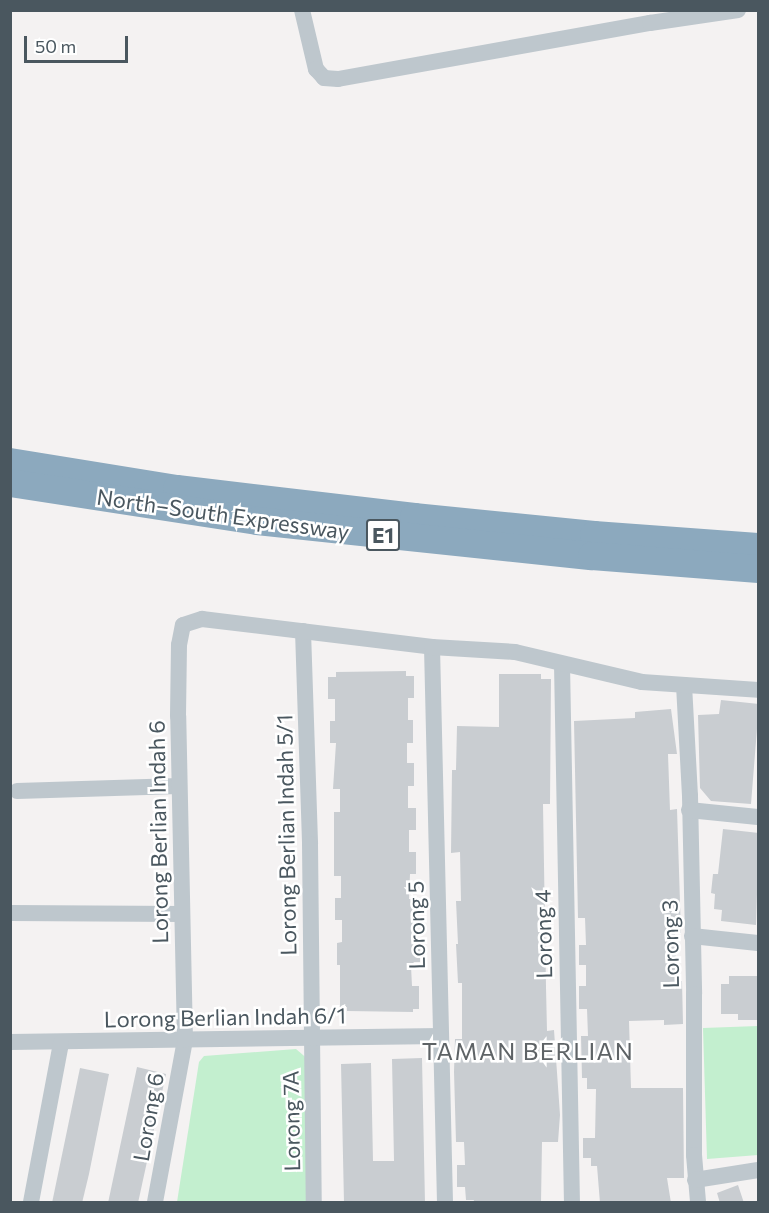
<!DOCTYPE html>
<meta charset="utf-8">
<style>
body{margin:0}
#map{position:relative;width:769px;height:1213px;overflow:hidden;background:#f4f2f2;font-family:Commissioner,sans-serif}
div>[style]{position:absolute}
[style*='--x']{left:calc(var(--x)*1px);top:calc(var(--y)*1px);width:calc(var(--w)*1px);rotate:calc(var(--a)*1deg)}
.green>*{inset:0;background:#c3efcf}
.building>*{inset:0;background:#c9cdd1}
.street>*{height:16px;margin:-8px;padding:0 8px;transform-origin:8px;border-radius:8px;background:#bec7cd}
.highway>*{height:28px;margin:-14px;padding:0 14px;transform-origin:14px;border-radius:14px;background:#8ca9be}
span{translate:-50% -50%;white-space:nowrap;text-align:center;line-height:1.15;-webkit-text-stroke:5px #fff;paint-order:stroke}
.shield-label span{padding:2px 4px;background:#fff;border:2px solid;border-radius:4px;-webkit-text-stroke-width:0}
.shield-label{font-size:21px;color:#4a575f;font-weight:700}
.street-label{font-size:22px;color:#4a575f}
.neighbourhood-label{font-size:24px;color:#5e6366;letter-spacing:1.5px}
.frame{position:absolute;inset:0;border:12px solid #4a575f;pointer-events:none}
.scale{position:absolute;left:24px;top:36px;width:104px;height:27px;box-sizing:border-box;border:3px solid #4a575f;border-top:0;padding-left:8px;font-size:18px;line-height:21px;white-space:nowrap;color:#4a575f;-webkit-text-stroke:4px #fff;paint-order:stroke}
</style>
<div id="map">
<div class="green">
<i style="clip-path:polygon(758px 1026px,758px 1155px,707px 1159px,703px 1028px)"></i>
<i style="clip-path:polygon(296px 1049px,310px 1061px,312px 1202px,177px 1202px,199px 1062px,204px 1056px)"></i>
</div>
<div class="building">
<i style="clip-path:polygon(406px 671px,406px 676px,414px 676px,414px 698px,408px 698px,408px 720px,413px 720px,413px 743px,407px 743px,407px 763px,414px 763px,414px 786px,408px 786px,408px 808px,416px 808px,416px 830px,409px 830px,409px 852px,416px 852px,416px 874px,410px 874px,409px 899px,416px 899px,417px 940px,420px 940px,420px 962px,414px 962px,411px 966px,412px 986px,419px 986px,419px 1009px,413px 1009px,413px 1012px,347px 1011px,347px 1007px,340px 1007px,340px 965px,337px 965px,337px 943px,342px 942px,342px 920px,335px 920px,335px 898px,341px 898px,341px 876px,334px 876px,334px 812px,340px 812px,340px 789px,333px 789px,336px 743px,330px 743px,330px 721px,335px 721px,335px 699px,328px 699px,328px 677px,336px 677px,336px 672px)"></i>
<i style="clip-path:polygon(499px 674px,541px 674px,541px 679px,551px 679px,550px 804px,543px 804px,546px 987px,547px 1031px,554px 1030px,560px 1115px,558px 1142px,542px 1142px,541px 1203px,473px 1203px,474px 1200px,466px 1200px,465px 1187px,457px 1187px,457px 1165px,465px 1165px,464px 1142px,456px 1142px,454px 1072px,455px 1039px,462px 1039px,462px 983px,458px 983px,456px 944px,458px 944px,456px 901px,461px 901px,460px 852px,451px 853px,452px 770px,456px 770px,457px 726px,499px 727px)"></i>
<i style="clip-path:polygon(721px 700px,759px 704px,751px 804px,711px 801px,700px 788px,698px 715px,719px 714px)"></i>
<i style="clip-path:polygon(671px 709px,677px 754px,668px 754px,670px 810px,677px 809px,681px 933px,675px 933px,676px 981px,682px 981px,683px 1024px,664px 1025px,664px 1020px,629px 1021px,631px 1088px,683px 1088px,684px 1178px,667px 1178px,671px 1203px,600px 1203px,597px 1166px,591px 1166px,591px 1158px,583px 1158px,583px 1138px,595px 1138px,596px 1089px,587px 1089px,587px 1078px,582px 1078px,581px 1036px,588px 1036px,587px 1009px,579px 1009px,579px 986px,586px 986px,586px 965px,579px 965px,579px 945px,586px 945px,585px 918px,578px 918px,574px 721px,635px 718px,635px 712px)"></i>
<i style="clip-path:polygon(723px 829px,759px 833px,756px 925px,721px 921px,722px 910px,714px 909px,715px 894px,711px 893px,713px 874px,718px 874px)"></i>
<i style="clip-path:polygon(729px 976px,757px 976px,759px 1020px,738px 1020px,738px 1014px,721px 1014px,721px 984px,729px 984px)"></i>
<i style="clip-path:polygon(422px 1058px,425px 1203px,344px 1203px,341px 1064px,371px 1063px,373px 1161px,394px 1161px,392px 1059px)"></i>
<i style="clip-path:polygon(137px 1067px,166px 1074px,138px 1203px,108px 1203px)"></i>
<i style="clip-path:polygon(80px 1068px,109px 1074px,89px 1174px,82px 1203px,52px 1203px)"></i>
<i style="clip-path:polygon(738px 1185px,744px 1203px,720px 1203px,717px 1193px)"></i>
</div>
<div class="street">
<i style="--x:302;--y:10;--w:61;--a:76.7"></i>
<i style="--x:316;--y:69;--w:12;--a:48"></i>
<i style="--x:324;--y:78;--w:14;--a:4"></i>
<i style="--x:338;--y:79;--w:317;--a:-10.2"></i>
<i style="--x:650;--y:23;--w:89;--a:-8.4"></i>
<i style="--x:303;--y:631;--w:213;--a:88.1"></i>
<i style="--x:310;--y:844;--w:358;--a:89.4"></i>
<i style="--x:432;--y:647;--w:555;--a:88.66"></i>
<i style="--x:562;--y:664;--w:538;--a:88.94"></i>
<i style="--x:684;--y:685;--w:111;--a:86.9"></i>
<i style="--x:690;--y:796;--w:198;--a:88.8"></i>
<i style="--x:694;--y:994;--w:161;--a:90"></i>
<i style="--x:694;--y:1155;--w:47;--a:85.1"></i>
<i style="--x:17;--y:791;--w:162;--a:-1.8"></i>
<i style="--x:689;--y:810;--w:69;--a:5.8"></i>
<i style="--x:10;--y:913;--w:171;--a:0.3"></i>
<i style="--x:692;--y:936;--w:66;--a:6.1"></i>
<i style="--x:10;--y:1042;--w:431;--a:-0.8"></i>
<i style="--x:695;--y:1180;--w:64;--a:-9"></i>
<i style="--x:31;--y:1202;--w:162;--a:-79.3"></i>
<i style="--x:155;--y:1202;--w:165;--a:-79.5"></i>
<i style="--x:185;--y:1040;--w:324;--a:-91.2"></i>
<i style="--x:178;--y:716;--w:71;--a:-89.2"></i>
<i style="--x:179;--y:645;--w:20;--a:-79"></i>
<i style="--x:183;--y:625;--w:20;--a:-18"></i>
<i style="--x:202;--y:619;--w:232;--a:6.9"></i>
<i style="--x:432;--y:647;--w:83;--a:3.4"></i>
<i style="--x:515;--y:652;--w:130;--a:13.3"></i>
<i style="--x:642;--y:682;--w:116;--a:3.9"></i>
</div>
<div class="highway">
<i style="--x:10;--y:462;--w:169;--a:9.2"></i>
<i style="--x:177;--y:489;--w:239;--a:6.7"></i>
<i style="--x:414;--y:517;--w:181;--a:5.7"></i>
<i style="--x:594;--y:535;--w:164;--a:4.2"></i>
<i style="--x:10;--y:483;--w:250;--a:8.7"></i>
<i style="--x:257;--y:521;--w:337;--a:6"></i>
<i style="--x:592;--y:556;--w:167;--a:4.5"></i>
</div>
<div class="shield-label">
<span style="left:383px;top:535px">E1</span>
</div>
<div class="street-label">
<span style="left:223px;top:514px;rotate:8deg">North–South Expressway</span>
<span style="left:158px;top:832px;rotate:-91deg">Lorong Berlian Indah 6</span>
<span style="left:286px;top:835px;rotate:-91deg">Lorong Berlian Indah 5/1</span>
<span style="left:416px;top:925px;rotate:-91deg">Lorong 5</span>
<span style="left:543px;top:934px;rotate:-91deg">Lorong 4</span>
<span style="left:670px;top:944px;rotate:-91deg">Lorong 3</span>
<span style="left:225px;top:1017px;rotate:-1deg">Lorong Berlian Indah 6/1</span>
<span style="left:148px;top:1117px;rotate:-80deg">Lorong 6</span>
<span style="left:291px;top:1121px;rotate:-91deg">Lorong 7A</span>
</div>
<div class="neighbourhood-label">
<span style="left:528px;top:1051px">TAMAN BERLIAN</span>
</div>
<div class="frame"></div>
<div class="scale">50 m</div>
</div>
